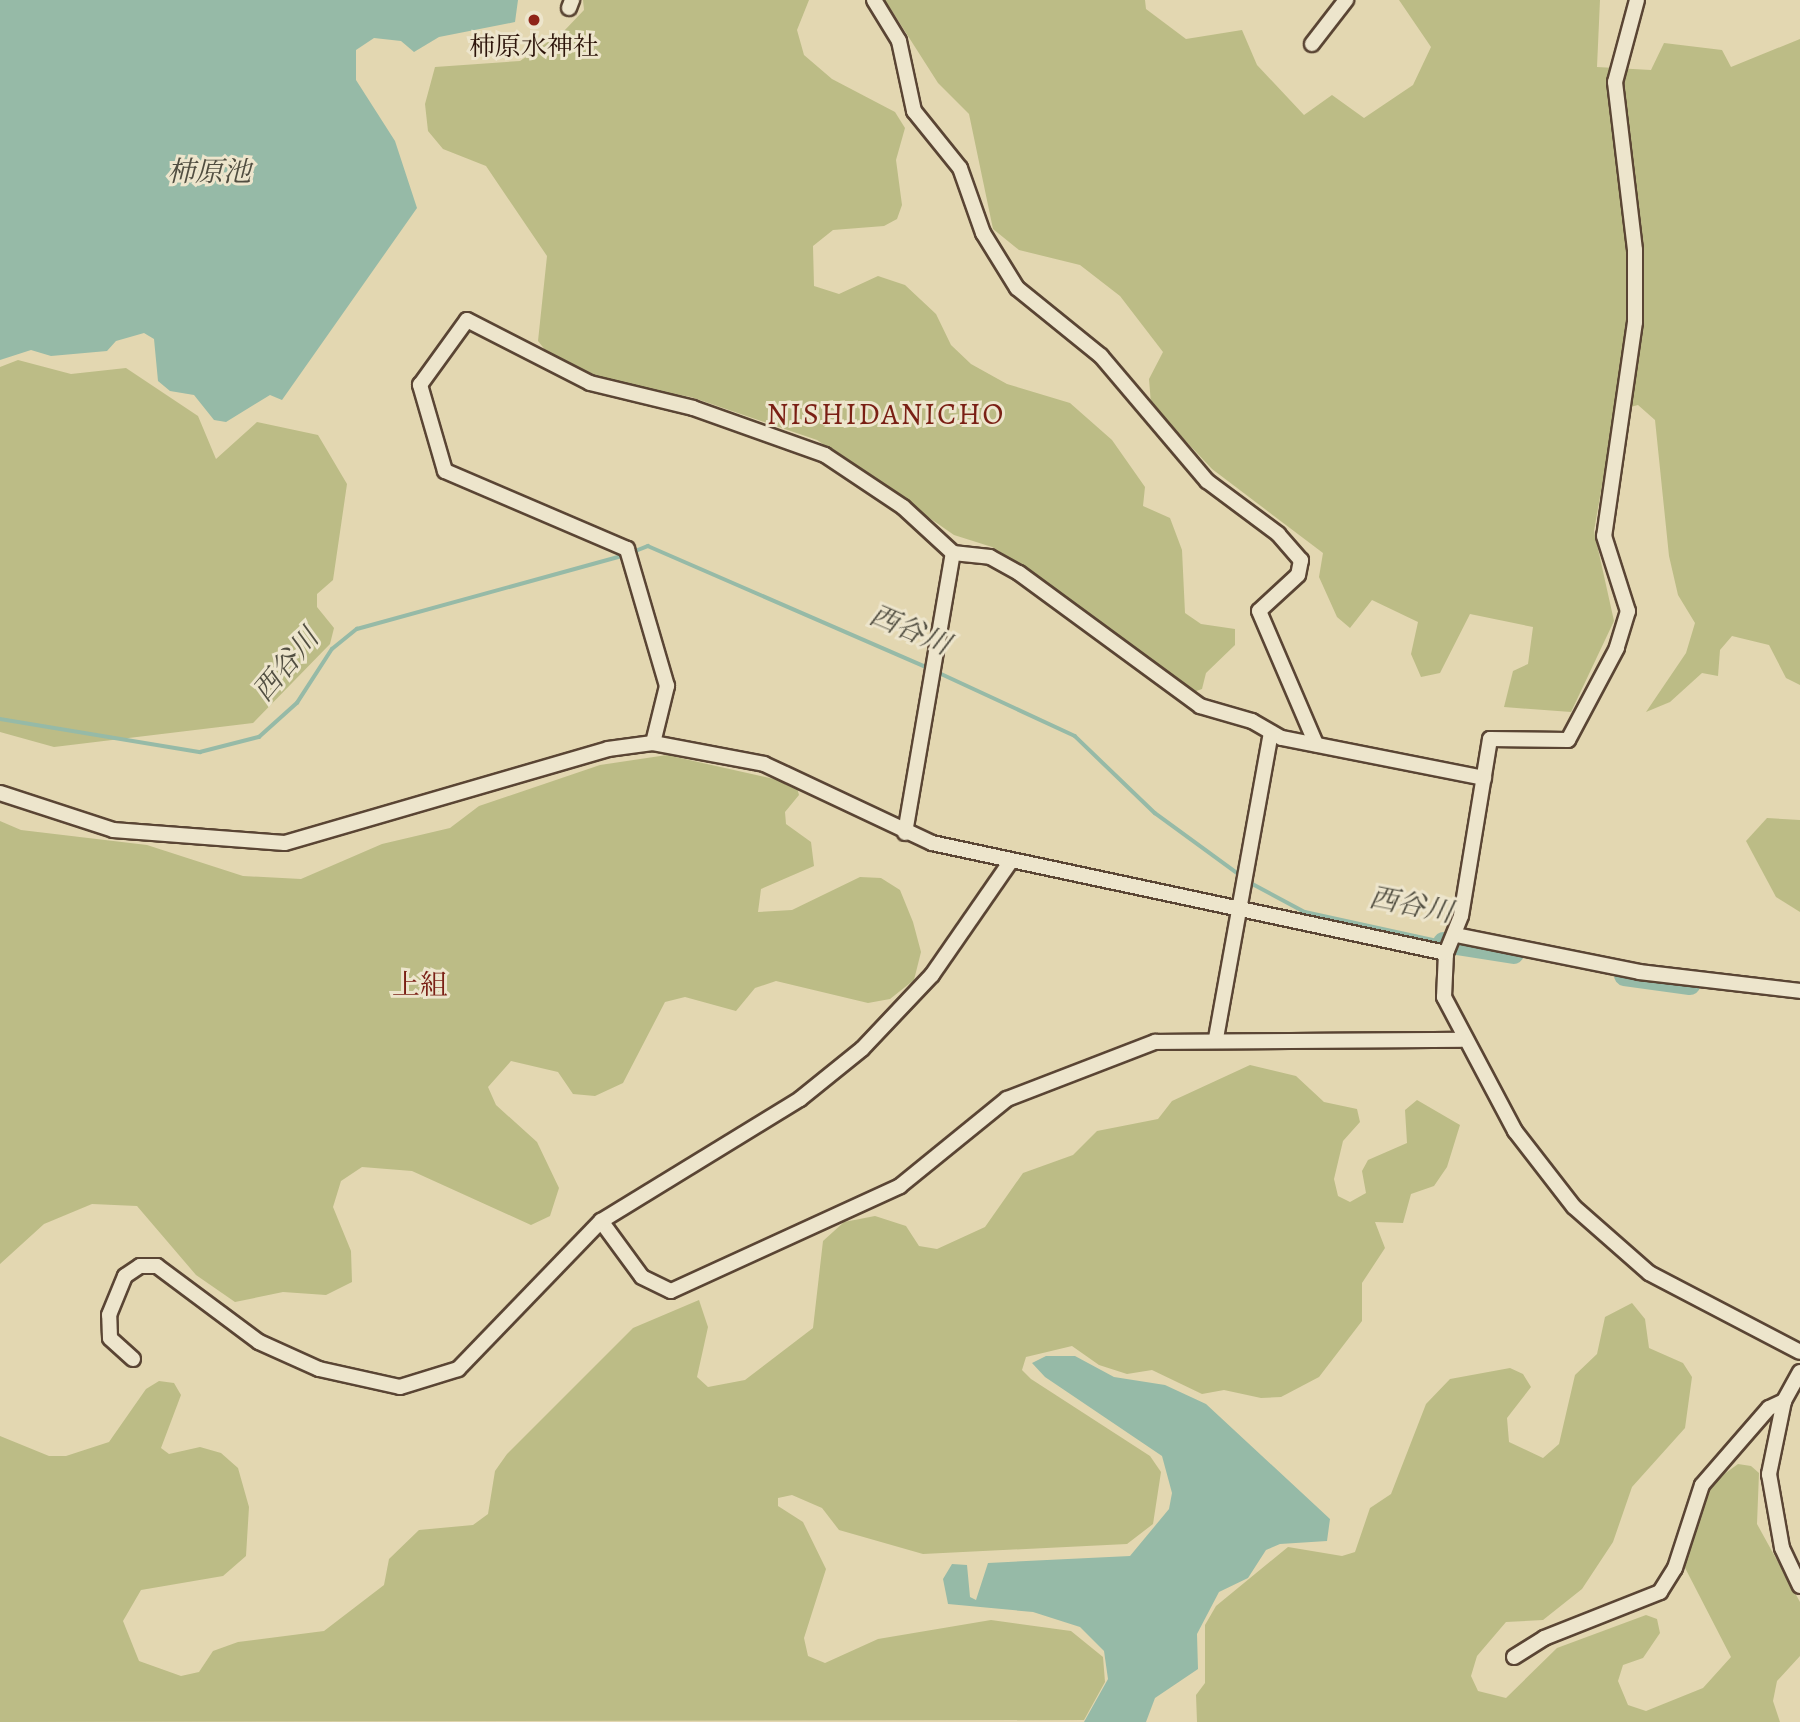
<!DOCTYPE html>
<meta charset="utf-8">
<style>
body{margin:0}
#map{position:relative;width:1800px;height:1722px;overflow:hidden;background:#e3d7b1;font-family:Alegreya,"Noto Serif JP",serif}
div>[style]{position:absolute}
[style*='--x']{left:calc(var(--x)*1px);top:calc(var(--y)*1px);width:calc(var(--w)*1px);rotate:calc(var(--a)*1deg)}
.green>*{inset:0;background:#bcbc86}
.water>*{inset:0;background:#96baa7}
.stream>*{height:3.5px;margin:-1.75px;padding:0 1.75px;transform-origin:1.75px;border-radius:1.75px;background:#96baa7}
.river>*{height:21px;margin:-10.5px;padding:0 10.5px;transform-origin:10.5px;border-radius:10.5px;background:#96baa7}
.roads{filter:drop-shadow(2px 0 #5a4534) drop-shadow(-2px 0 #5a4534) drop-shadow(0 2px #5a4534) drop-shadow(0 -2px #5a4534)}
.minor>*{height:14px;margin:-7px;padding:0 7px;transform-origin:7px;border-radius:7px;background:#ede5cc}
.dots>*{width:19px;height:19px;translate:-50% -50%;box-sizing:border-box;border:4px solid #ede5cc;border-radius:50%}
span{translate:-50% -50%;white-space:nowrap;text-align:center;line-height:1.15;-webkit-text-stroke:6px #ede5cc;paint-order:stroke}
.poi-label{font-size:26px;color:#2c140a}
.water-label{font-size:28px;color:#514e41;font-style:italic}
.neighbourhood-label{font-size:28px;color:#7a1f14}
.quarter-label{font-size:30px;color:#7a1f14;letter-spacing:2px}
</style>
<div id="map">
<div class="green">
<i style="clip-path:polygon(583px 0,809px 0,797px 30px,804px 55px,832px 79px,895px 112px,905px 128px,896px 160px,902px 205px,897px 219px,884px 226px,833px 230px,813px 246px,814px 286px,839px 294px,878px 276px,905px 285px,936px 314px,951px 345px,971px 364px,1007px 384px,1070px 403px,1112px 440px,1145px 487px,1143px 506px,1170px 518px,1182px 550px,1185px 613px,1201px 624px,1235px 629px,1235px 645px,1206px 673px,1202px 689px,1191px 693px,1034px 573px,992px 547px,954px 535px,817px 440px,691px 397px,617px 384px,550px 356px,538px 341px,547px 256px,486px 166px,443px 149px,428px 131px,425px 104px,435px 67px,520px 61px,564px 31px,584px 10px)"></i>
<i style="clip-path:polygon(885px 0,1145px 0,1146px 9px,1186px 39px,1242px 30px,1257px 65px,1304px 115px,1332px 95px,1364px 118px,1413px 85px,1431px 47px,1399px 0,1600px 0,1597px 67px,1651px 70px,1664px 43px,1722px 50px,1731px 67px,1800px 39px,1800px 685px,1786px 678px,1769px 645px,1732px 636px,1720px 650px,1718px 676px,1702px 673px,1670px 702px,1646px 712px,1686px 653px,1695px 623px,1678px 595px,1669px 556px,1655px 420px,1638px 405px,1615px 411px,1594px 531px,1614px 621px,1571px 712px,1504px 707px,1513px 671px,1528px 664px,1533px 627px,1470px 614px,1440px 673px,1421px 677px,1411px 654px,1418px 622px,1372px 600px,1350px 628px,1337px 617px,1319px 577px,1323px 553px,1212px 469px,1151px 404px,1149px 379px,1163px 352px,1120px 296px,1080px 265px,1019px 250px,993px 229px,969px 114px,938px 83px)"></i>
<i style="clip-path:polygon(18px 360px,71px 374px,126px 368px,198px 416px,216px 459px,257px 422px,318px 435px,347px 484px,333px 580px,317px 594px,317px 607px,334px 628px,330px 644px,253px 723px,54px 747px,0 732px,0 367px)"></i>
<i style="clip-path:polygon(667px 755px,796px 784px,799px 795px,785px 812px,786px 824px,811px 842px,814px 866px,761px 889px,758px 912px,792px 910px,860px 877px,881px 878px,900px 890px,913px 922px,921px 952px,914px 980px,890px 999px,868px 1003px,776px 981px,755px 988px,736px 1011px,685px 997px,665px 1002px,623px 1083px,595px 1096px,573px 1094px,558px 1072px,511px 1061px,488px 1087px,496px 1105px,537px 1142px,559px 1188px,550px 1216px,531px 1225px,412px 1171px,362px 1167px,341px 1181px,333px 1207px,351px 1251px,352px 1282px,326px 1295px,283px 1292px,235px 1302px,196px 1275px,137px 1206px,92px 1204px,44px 1224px,0 1264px,0 821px,21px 830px,147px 845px,243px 876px,301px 879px,382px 844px,450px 828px,479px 806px,600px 765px)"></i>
<i style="clip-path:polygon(1767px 818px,1800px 820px,1800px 912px,1776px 897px,1746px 841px)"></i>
<i style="clip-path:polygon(1250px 1065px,1296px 1076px,1324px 1102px,1357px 1109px,1360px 1122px,1343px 1141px,1334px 1179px,1338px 1196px,1350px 1202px,1366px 1193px,1362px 1171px,1368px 1160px,1407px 1143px,1405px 1110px,1417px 1100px,1460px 1125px,1447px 1167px,1434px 1186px,1411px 1194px,1403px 1223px,1375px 1222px,1385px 1248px,1362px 1283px,1362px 1321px,1319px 1377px,1281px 1397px,1261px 1398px,1224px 1390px,1202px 1394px,1152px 1370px,1127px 1374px,1099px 1365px,1072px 1346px,1026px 1357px,1022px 1370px,1031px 1379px,1150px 1456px,1161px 1472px,1153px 1524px,1127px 1544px,923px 1554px,839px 1530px,822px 1508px,792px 1495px,778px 1498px,778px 1506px,803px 1522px,826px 1569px,804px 1638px,808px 1656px,825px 1663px,878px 1639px,991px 1620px,1071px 1631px,1103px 1657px,1105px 1682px,1084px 1720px,0 1722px,0 1436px,49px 1456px,66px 1456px,109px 1442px,146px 1389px,159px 1381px,174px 1383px,181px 1395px,161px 1448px,169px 1454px,200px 1447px,221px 1453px,238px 1468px,249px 1507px,246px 1556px,223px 1576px,141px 1590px,123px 1621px,139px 1661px,181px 1676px,199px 1672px,213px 1651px,238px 1642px,324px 1631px,384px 1585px,389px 1559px,419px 1530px,473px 1525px,488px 1514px,495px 1471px,507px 1454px,633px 1328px,699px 1300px,708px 1327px,697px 1377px,708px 1387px,745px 1380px,813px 1328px,823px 1241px,844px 1222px,875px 1216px,906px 1226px,919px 1246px,937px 1249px,985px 1227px,1023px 1173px,1073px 1155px,1097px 1131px,1158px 1119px,1172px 1101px)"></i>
<i style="clip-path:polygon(1632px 1303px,1645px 1319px,1649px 1348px,1683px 1363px,1692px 1377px,1685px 1428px,1632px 1487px,1613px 1542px,1582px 1589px,1543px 1620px,1506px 1622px,1477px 1656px,1471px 1676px,1478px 1691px,1506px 1698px,1557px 1648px,1646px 1615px,1657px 1619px,1660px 1633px,1643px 1658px,1623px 1665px,1618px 1681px,1628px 1705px,1646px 1711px,1703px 1688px,1731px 1657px,1682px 1562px,1709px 1485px,1738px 1464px,1751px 1466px,1759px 1473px,1757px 1524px,1800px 1602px,1800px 1656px,1777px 1681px,1773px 1701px,1780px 1722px,1197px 1722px,1196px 1695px,1205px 1683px,1205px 1625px,1216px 1606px,1288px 1547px,1342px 1556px,1355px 1552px,1370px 1508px,1391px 1494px,1426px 1404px,1450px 1379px,1510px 1368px,1523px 1374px,1531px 1387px,1507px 1418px,1509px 1442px,1543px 1458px,1559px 1444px,1575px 1375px,1597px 1354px,1605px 1317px)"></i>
</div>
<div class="water">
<i style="clip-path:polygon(0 0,518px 0,515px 22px,439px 37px,414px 52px,401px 41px,374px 38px,356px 50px,356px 80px,395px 141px,417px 208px,282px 400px,270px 395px,226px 422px,214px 420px,194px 395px,170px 391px,158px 381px,154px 339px,144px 333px,116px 341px,107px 351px,51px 356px,31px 350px,0 360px)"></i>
<i style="clip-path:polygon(1046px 1356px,1075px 1356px,1114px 1377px,1165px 1385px,1206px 1404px,1330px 1519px,1327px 1541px,1280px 1544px,1266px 1550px,1248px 1578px,1219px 1592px,1197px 1634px,1198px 1669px,1155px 1698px,1146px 1722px,1084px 1722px,1108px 1679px,1104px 1651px,1080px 1627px,1033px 1612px,948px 1604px,943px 1579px,952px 1564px,967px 1565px,970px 1597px,976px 1600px,988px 1563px,1130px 1556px,1169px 1509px,1172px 1493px,1162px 1456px,1045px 1377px,1032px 1363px)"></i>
</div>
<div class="stream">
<i style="--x:633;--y:552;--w:16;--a:-22"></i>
<i style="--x:648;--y:546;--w:305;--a:23.5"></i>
<i style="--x:935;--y:671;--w:154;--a:24.9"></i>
<i style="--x:1075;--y:736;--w:111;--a:43.9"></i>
<i style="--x:1155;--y:813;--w:105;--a:36.1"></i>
<i style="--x:0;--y:719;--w:203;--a:9.4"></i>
<i style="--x:200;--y:752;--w:61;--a:-14.3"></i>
<i style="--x:259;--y:737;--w:51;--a:-41.8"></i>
<i style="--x:297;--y:703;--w:64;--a:-57.1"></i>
<i style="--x:332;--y:649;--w:32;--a:-39"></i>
<i style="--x:357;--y:629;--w:279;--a:-15.4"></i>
<i style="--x:1249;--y:882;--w:64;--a:28.2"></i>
<i style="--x:1305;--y:912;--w:141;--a:12.3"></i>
</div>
<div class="river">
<i style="--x:1443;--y:942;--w:71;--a:8.9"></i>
<i style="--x:1624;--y:975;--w:66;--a:7.9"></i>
</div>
<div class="roads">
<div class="minor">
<i style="--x:874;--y:0;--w:48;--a:58.6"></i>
<i style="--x:899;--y:41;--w:72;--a:77.9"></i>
<i style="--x:914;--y:111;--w:73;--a:51.1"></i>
<i style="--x:960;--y:168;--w:69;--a:70.5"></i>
<i style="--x:983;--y:233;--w:65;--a:58.3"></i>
<i style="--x:1017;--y:288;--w:108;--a:39"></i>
<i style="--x:1101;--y:356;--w:164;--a:49.7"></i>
<i style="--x:1207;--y:481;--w:89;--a:36.7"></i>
<i style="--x:1278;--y:534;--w:35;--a:49"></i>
<i style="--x:1301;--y:560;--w:15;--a:101"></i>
<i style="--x:1298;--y:575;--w:53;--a:137.3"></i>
<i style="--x:1259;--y:611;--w:145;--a:66.8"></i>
<i style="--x:1637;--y:0;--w:85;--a:105"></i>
<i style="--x:1615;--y:82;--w:169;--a:83.2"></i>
<i style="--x:1635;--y:250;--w:72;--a:90"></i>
<i style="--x:1635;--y:322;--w:216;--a:98.2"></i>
<i style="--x:1604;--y:536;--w:79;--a:72.3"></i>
<i style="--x:1628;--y:611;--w:39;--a:107"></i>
<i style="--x:1617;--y:648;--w:104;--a:118"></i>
<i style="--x:1568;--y:740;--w:78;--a:-179.3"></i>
<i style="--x:1490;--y:739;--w:179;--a:99.3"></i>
<i style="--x:1461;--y:916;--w:40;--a:112"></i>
<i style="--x:1446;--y:953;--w:44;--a:92.6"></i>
<i style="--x:1444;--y:997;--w:152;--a:62.1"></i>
<i style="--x:1515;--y:1131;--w:96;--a:52.2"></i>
<i style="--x:1574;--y:1207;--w:100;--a:41.3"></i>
<i style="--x:1649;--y:1273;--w:170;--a:27.6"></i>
<i style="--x:569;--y:8;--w:9;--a:-69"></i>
<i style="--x:1312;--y:44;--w:56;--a:-52.3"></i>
<i style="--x:653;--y:743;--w:59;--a:-76.2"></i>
<i style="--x:667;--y:686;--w:143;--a:-106.3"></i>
<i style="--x:627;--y:549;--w:198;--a:-156.8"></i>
<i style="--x:445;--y:471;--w:90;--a:-106.2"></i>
<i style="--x:420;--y:385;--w:80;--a:-54.1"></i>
<i style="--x:467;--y:320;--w:138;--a:27.1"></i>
<i style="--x:590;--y:383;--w:106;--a:13.6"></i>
<i style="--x:693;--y:408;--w:140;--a:19.6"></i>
<i style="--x:825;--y:455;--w:94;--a:33.7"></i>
<i style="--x:903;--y:507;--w:68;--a:42.6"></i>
<i style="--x:953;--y:553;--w:37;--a:6"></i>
<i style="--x:990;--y:557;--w:33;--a:29"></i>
<i style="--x:1019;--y:573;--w:225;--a:36.3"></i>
<i style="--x:1200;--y:706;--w:54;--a:16.1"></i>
<i style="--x:1252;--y:721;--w:34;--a:30"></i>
<i style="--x:1282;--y:738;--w:206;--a:11.2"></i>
<i style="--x:0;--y:793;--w:119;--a:18.1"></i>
<i style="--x:113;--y:830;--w:172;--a:4.3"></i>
<i style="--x:285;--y:843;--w:336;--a:-16.2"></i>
<i style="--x:608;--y:749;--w:45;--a:-7.6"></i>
<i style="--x:653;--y:743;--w:113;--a:10.7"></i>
<i style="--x:764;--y:764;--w:186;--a:25.2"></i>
<i style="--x:932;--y:843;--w:526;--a:12.08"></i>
<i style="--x:905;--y:833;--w:284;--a:-80.3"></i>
<i style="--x:1456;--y:935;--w:187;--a:11.4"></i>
<i style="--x:1639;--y:972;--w:162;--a:6.7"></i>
<i style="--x:1216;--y:1038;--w:310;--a:-79.8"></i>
<i style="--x:601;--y:1221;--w:69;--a:53.8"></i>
<i style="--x:642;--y:1277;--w:32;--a:26"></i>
<i style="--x:671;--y:1291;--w:252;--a:-24.6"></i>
<i style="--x:900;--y:1186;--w:138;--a:-39.1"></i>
<i style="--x:1007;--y:1099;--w:159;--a:-21.1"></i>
<i style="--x:1155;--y:1042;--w:306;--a:-0.4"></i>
<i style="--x:133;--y:1359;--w:31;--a:-138"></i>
<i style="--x:110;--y:1338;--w:23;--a:-92"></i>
<i style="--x:109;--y:1315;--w:42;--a:-67.7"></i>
<i style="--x:125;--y:1276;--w:18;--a:-34"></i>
<i style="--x:140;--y:1266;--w:17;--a:0"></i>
<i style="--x:157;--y:1266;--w:127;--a:36.7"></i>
<i style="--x:259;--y:1342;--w:66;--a:24.2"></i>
<i style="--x:319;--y:1369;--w:83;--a:12.5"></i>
<i style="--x:400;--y:1387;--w:61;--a:-17.2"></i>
<i style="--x:458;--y:1369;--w:206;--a:-46"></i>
<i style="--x:601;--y:1221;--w:233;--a:-31.5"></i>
<i style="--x:800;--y:1099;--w:80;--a:-38.9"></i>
<i style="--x:862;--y:1049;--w:102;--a:-46.6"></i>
<i style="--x:932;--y:975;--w:139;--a:-55.3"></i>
<i style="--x:1800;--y:1372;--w:33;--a:119"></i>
<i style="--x:1784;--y:1401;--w:75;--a:101.6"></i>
<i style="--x:1769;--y:1474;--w:75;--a:80"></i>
<i style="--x:1782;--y:1548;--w:42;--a:64.7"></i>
<i style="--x:1514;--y:1657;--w:36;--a:-32"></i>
<i style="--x:1544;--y:1638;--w:125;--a:-21.6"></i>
<i style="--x:1660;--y:1592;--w:28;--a:-58"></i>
<i style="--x:1675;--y:1568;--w:87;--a:-72"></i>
<i style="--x:1702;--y:1485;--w:102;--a:-49"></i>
<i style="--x:1769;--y:1408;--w:17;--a:-25"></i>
</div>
</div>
<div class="dots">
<i style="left:534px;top:20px;background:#8f2418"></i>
</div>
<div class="poi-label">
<span style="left:534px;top:47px">柿原水神社</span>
</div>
<div class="water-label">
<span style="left:209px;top:172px">柿原池</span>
<span style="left:910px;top:630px;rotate:23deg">西谷川</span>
<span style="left:286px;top:665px;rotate:-50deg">西谷川</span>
<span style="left:1411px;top:905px;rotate:11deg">西谷川</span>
</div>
<div class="neighbourhood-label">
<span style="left:420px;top:985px">上組</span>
</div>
<div class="quarter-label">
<span style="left:886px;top:414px">NISHIDANICHO</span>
</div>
</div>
